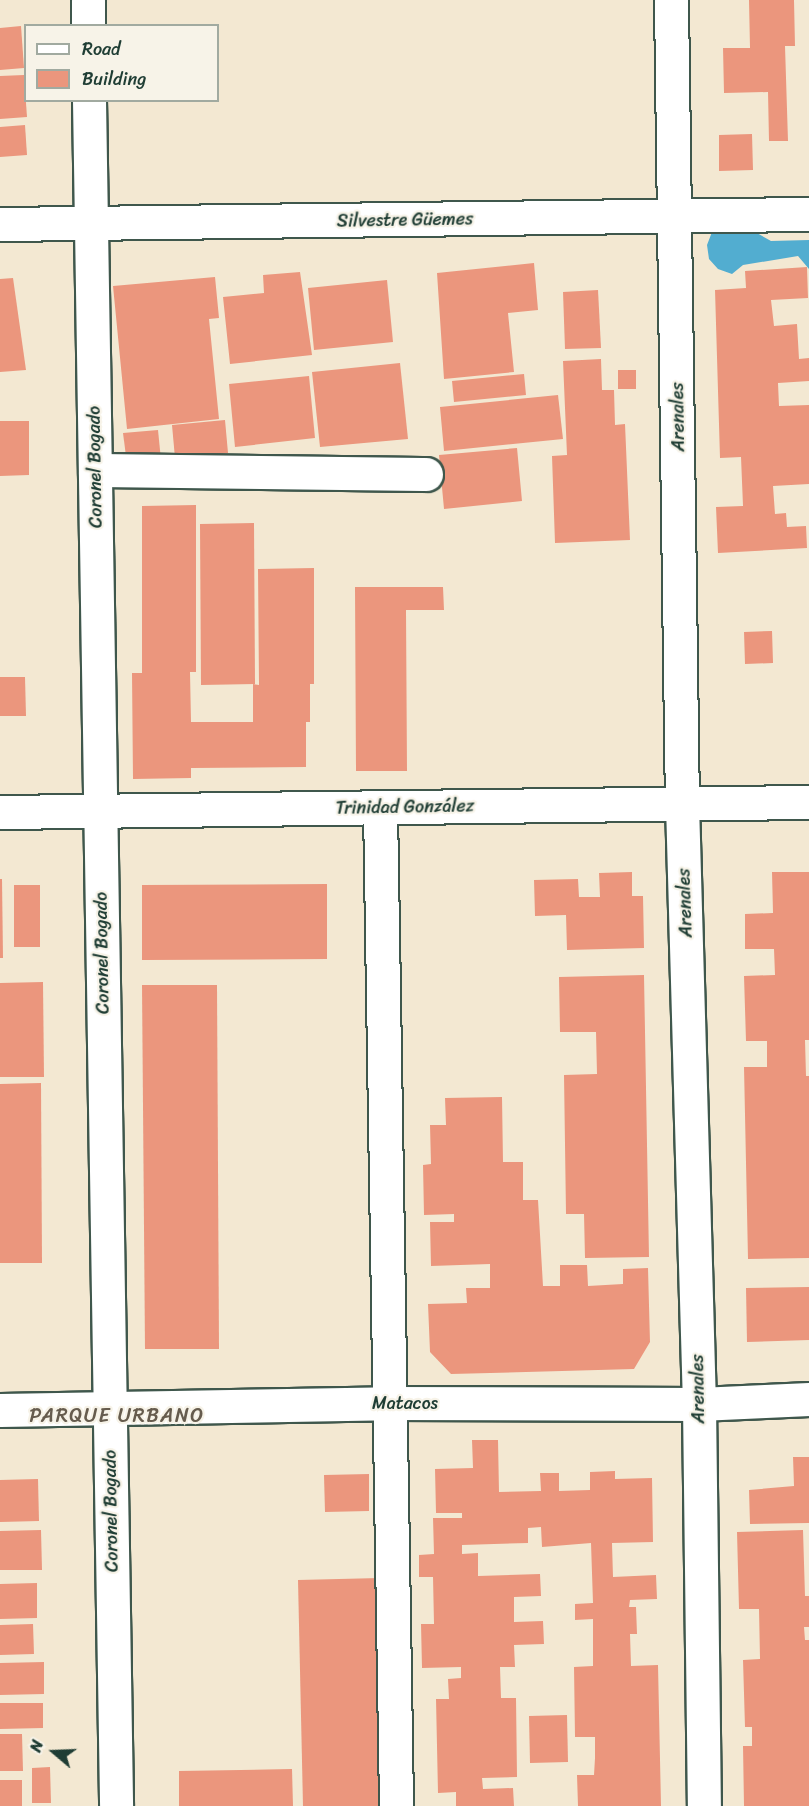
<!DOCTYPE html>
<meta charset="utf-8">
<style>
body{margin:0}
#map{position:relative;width:809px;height:1806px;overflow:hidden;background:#f3e8d2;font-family:Sriracha,sans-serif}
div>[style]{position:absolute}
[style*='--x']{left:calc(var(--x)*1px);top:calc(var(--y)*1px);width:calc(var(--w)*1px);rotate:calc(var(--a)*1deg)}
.water>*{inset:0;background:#52add0}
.building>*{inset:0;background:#eb967d}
.roads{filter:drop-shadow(2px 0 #3f574c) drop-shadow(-2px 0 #3f574c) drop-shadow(0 2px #3f574c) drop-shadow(0 -2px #3f574c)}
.minor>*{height:33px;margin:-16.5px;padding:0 16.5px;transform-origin:16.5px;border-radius:16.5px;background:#fff}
span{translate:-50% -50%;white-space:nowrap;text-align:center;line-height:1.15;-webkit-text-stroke:4.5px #f7f3e8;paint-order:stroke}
.street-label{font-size:18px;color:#1f3d34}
.neighbourhood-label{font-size:20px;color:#665c4e;letter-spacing:1.5px}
.legend{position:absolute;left:24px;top:24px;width:195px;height:78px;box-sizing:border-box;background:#f7f3e8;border:2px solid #a1aaa0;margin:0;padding:8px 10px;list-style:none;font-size:18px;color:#1f3d34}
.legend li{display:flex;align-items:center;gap:12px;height:30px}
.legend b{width:30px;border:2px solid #a1aaa0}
.north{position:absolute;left:24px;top:1722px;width:60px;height:60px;-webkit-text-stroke:4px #f7f3e8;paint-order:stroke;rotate:289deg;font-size:16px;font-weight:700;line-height:24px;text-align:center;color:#1f3d34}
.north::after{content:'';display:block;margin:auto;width:21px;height:27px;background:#1f3d34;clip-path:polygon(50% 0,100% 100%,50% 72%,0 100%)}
</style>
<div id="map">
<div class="water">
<i style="clip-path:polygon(722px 225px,748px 228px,771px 241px,809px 240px,809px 269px,798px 256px,743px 265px,732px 274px,718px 269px,709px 259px,707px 245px,712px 232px)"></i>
</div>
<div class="building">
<i style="clip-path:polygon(749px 0,794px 0,795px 46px,785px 46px,788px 141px,769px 141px,768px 92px,724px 93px,723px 48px,750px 48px)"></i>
<i style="clip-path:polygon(21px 26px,24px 68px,0 70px,0 28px)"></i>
<i style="clip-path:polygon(24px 75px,27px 117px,0 119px,0 76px)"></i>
<i style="clip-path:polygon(25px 125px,27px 155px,0 157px,0 127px)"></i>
<i style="clip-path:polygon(752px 134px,753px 170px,719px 171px,719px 135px)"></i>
<i style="clip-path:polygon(534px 263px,538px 310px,508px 313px,514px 372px,444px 379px,437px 273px)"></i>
<i style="clip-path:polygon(807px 267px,808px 298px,771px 300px,774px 326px,797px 324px,799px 359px,809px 358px,809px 381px,778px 383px,779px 406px,809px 405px,809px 484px,773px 486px,775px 514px,786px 513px,787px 527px,806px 526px,807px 548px,718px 553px,716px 507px,743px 506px,741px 457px,720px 458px,715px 290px,746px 288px,745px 271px)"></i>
<i style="clip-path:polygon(300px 272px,312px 355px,230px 364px,223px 297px,264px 293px,263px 275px)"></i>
<i style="clip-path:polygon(215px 277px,219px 318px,209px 319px,219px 419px,127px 429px,113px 286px)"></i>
<i style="clip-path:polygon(13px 278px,26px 370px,0 372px,0 279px)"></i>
<i style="clip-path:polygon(387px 280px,393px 342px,314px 350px,308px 288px)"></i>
<i style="clip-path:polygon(598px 290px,601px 348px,565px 349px,563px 292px)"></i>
<i style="clip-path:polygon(601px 359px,602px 390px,614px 390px,615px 425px,625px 424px,630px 540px,555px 543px,552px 456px,567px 455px,563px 361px)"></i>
<i style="clip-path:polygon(400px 363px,408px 439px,320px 447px,312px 372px)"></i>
<i style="clip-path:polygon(618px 370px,636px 370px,636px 389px,618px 389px)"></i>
<i style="clip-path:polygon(524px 374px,526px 395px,454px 402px,452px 381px)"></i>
<i style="clip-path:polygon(309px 376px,315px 438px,235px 447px,229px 384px)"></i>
<i style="clip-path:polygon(558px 395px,563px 439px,444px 451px,440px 407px)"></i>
<i style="clip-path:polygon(225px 420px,228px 453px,175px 458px,172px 425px)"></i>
<i style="clip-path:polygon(0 421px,29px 421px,29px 475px,0 476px)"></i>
<i style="clip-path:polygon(158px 430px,161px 460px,127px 464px,123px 433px)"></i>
<i style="clip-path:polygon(517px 448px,522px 501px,444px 509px,439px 455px)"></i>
<i style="clip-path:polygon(196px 505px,196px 672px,190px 672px,191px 722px,253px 722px,253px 684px,259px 685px,258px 569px,314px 568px,314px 684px,310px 684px,310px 722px,306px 722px,306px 767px,191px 768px,191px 778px,133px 779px,132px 673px,142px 673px,142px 506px)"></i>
<i style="clip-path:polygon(254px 523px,255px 684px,201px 685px,200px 524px)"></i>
<i style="clip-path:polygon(355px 587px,443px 587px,444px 610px,406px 610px,407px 771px,356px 771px)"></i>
<i style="clip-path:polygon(772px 631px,773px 663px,745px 664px,744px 632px)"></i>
<i style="clip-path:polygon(0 677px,25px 677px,26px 716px,0 716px)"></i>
<i style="clip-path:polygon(632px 872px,632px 896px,643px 896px,644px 948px,567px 950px,566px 915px,535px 916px,534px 880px,578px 879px,579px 897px,600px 897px,599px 873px)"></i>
<i style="clip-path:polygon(772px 872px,809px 872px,809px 1040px,805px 1040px,806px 1076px,809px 1076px,809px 1258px,748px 1259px,744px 1067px,767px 1067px,767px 1041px,746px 1041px,744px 976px,775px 975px,774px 949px,745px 949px,745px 914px,773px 913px)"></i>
<i style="clip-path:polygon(0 879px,2px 879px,3px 958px,0 958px)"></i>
<i style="clip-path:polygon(327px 884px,327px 959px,142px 960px,142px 885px)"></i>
<i style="clip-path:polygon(14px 885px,40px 885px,40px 947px,14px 947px)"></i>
<i style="clip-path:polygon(644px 975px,649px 1257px,585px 1258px,584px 1214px,566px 1214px,564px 1075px,597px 1074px,596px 1032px,560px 1032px,559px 977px)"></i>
<i style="clip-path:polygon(43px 982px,44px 1077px,0 1077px,0 983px)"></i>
<i style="clip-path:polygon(142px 985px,217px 985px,219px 1349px,145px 1349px)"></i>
<i style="clip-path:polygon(41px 1083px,42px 1263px,0 1263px,0 1084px)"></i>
<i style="clip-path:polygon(502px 1097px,503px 1162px,523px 1162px,523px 1200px,538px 1200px,543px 1286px,560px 1286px,560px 1265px,587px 1265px,588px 1286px,623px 1284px,623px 1269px,648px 1268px,650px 1342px,634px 1369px,451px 1374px,430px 1352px,428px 1304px,467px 1303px,466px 1288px,490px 1288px,490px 1264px,431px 1266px,430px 1222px,454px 1222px,454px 1214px,424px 1215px,423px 1165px,431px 1164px,430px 1125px,446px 1125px,445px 1098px)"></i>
<i style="clip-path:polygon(809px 1287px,809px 1340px,747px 1342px,746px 1288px)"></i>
<i style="clip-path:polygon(472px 1440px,498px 1440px,499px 1492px,541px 1491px,540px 1473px,559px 1473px,559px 1491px,590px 1490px,590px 1472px,615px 1471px,615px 1479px,652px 1478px,653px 1542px,612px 1543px,613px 1577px,656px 1575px,657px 1599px,630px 1600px,629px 1607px,636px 1607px,637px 1634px,630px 1634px,631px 1666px,658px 1665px,661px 1806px,578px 1806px,577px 1775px,594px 1775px,595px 1758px,595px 1737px,575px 1737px,574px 1667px,593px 1666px,593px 1619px,575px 1620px,575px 1604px,593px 1603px,591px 1543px,542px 1547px,541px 1527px,528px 1528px,528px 1543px,462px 1545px,462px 1554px,478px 1553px,478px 1576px,540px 1574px,541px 1596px,514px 1597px,514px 1622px,543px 1621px,544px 1644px,514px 1645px,515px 1667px,500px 1667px,501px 1698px,516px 1698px,517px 1777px,482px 1778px,483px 1789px,513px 1788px,514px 1806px,456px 1806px,456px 1792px,438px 1793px,436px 1699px,449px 1699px,448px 1679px,461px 1678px,461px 1667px,422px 1668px,421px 1624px,434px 1624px,433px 1577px,419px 1577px,419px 1555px,434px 1554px,433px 1518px,462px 1518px,462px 1513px,436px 1513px,435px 1469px,473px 1468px)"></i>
<i style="clip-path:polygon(793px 1457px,809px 1457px,809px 1523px,750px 1524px,749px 1490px,794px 1486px)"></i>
<i style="clip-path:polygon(369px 1474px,369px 1511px,325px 1512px,324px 1475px)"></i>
<i style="clip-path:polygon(38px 1479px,39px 1521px,0 1522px,0 1480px)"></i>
<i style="clip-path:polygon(41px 1530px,42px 1570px,0 1570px,0 1531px)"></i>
<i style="clip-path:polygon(803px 1530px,805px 1596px,809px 1596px,809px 1627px,804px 1627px,805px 1640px,809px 1640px,809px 1806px,744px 1806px,743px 1746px,752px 1746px,752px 1727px,745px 1727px,743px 1660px,760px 1659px,759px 1609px,739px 1609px,737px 1532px)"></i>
<i style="clip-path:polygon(380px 1578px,383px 1806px,303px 1806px,298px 1580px)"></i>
<i style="clip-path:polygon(37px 1583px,37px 1618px,0 1619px,0 1584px)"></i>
<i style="clip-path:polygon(33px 1624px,34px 1654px,0 1655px,0 1625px)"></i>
<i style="clip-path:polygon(44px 1662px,44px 1694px,0 1695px,0 1663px)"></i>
<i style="clip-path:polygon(0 1703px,43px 1703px,43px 1728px,0 1729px)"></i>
<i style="clip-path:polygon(567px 1715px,568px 1762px,530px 1763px,529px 1716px)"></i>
<i style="clip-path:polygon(0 1734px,22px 1734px,23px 1771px,0 1771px)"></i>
<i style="clip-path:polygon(50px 1767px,51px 1803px,32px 1803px,32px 1768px)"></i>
<i style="clip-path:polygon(292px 1769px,293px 1806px,179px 1806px,179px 1771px)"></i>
<i style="clip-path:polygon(0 1780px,22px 1780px,22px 1806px,0 1806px)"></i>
</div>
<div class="roads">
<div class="minor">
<i style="--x:88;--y:0;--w:26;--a:90"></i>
<i style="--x:671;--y:0;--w:804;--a:89.22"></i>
<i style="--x:682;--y:804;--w:600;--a:88.38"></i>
<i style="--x:699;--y:1404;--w:402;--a:89.3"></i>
<i style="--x:89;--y:100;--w:1706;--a:89.09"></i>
<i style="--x:0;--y:224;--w:809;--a:-0.71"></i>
<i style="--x:95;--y:470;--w:331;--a:0.7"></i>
<i style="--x:380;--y:807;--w:999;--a:89.08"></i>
<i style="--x:0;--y:812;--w:809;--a:-0.71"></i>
<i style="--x:0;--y:1410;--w:389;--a:-1"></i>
<i style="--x:389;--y:1403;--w:310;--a:0.2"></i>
<i style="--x:699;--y:1404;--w:110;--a:-2.6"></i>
</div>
</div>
<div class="street-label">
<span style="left:405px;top:220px;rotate:-1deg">Silvestre Güemes</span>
<span style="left:678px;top:417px;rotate:-91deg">Arenales</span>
<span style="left:95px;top:467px;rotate:-91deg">Coronel Bogado</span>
<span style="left:405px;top:807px;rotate:-1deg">Trinidad González</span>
<span style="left:685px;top:903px;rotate:-92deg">Arenales</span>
<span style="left:102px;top:953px;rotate:-91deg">Coronel Bogado</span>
<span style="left:698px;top:1389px;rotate:-91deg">Arenales</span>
<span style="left:405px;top:1403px">Matacos</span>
<span style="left:111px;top:1511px;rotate:-91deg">Coronel Bogado</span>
</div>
<div class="neighbourhood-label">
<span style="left:117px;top:1415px">PARQUE URBANO</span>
</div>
<ul class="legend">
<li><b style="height:8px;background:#fff"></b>Road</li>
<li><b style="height:16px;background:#eb967d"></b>Building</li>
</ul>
<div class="north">N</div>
</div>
